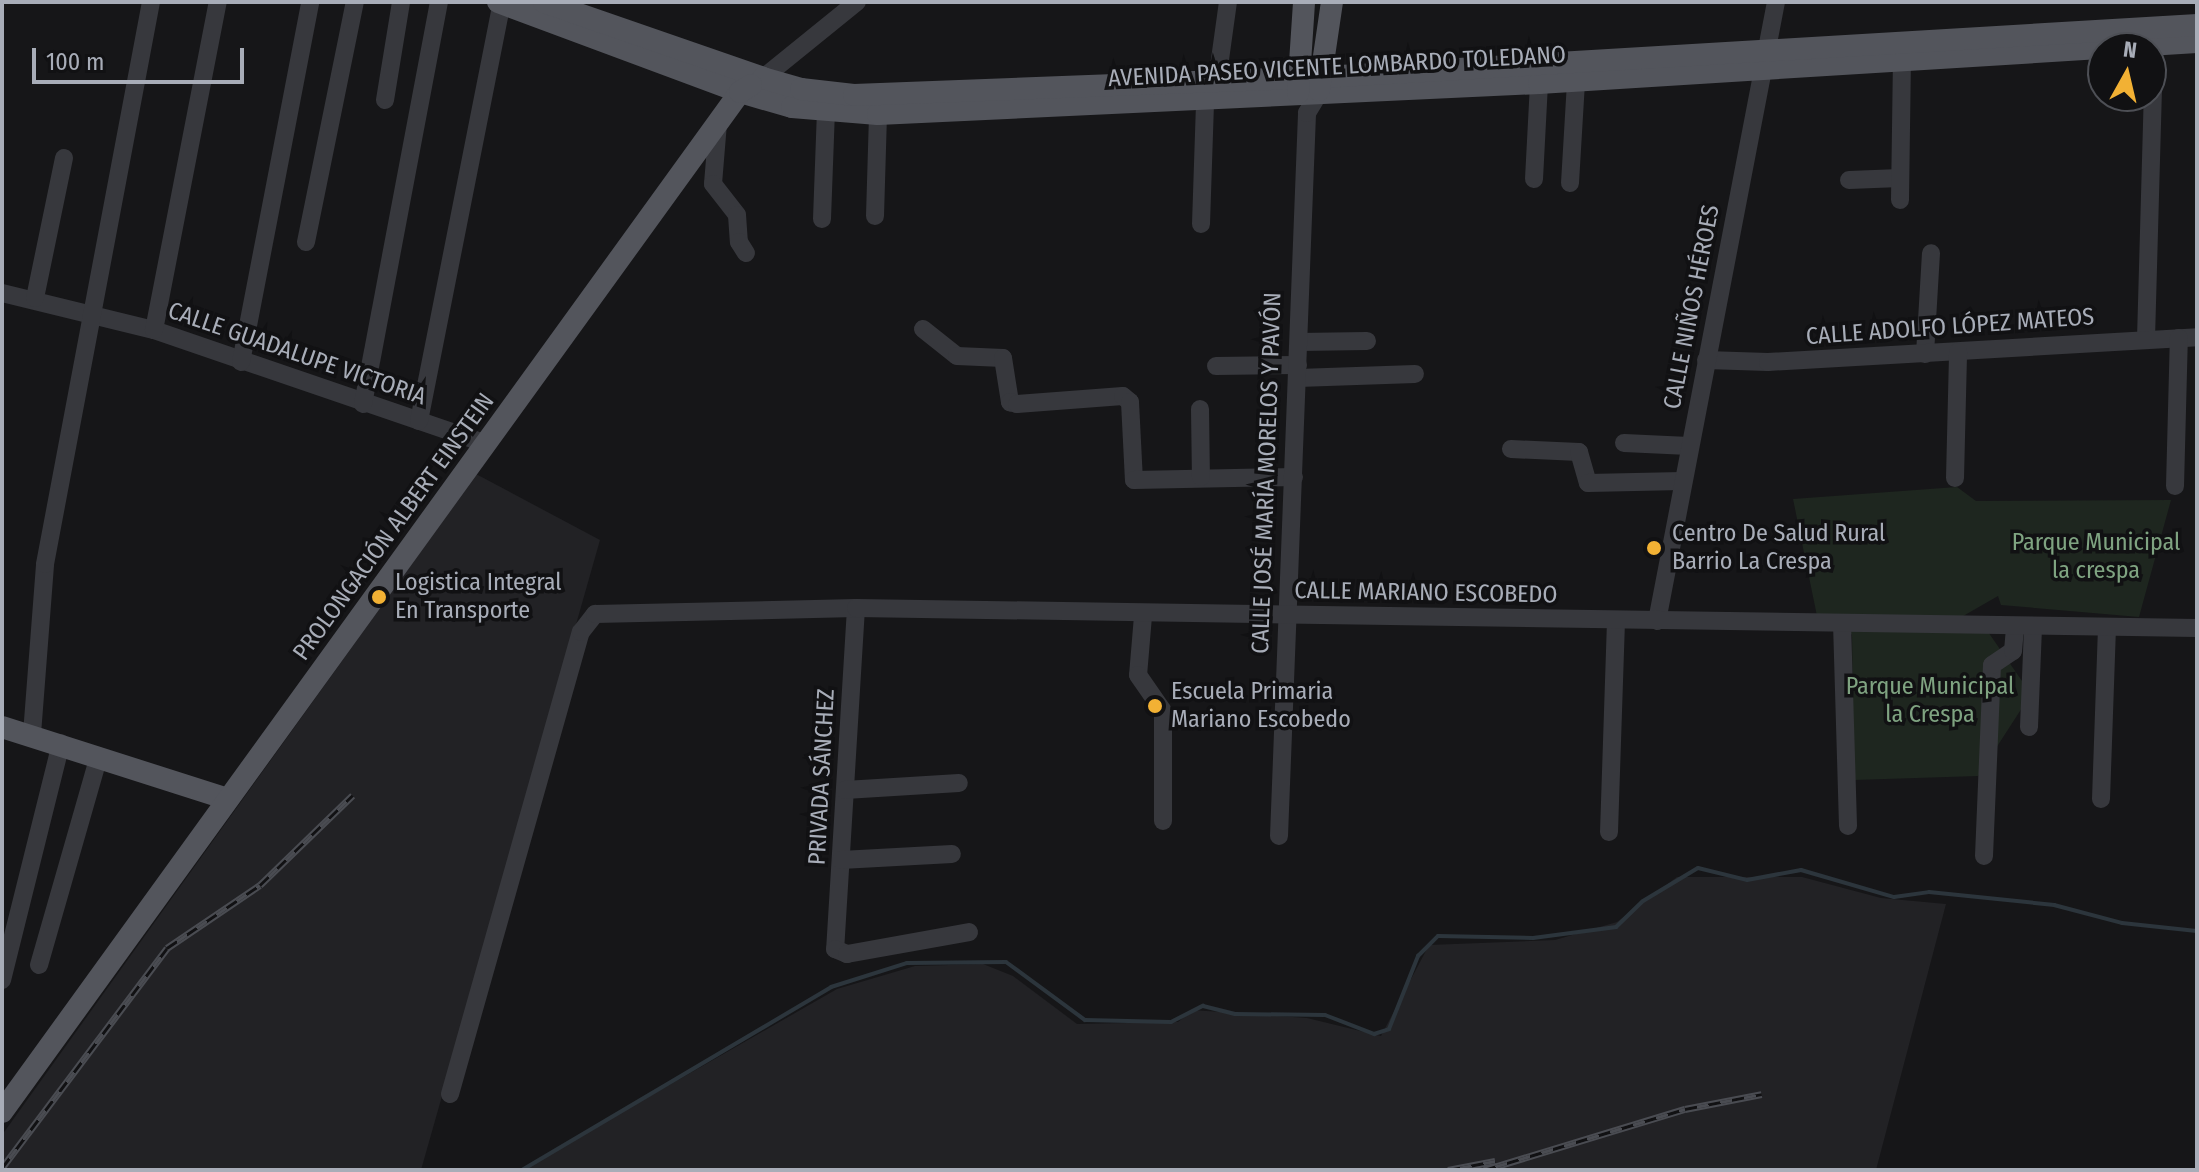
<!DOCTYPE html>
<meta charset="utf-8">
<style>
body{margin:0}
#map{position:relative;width:2199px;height:1172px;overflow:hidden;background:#161618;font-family:"Fira Sans Condensed",sans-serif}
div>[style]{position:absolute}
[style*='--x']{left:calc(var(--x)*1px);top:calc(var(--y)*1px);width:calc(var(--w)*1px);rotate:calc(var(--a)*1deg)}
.built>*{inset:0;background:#222225}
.green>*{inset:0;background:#1e261f}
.stream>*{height:4px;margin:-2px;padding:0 2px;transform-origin:2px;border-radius:2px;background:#2c353c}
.minor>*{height:18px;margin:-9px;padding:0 9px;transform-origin:9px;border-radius:9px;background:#37383d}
.major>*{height:22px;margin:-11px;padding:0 11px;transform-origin:11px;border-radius:11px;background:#53555c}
.rail>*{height:7px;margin-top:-3.5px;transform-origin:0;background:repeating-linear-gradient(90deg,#111113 0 12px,#4a4c52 0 24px);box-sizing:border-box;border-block:2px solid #4a4c52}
.dots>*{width:22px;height:22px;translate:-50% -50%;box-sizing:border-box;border:4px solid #111113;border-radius:50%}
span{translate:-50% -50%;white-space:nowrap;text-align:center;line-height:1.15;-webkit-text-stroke:7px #111113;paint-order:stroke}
.street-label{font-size:24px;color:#a8adb8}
.poi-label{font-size:24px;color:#a8adb8}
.left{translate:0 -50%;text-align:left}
.park-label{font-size:24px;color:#7fa381}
.frame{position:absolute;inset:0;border:4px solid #a8adb8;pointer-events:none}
.north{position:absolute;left:2087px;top:32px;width:80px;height:80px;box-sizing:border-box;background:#111113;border:2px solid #4d4f55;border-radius:50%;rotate:8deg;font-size:22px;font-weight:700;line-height:32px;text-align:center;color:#a8adb8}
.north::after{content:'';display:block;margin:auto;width:28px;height:36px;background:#f2b134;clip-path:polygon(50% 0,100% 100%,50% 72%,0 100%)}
.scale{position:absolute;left:32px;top:48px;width:212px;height:36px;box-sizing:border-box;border:4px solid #a8adb8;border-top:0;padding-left:10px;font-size:24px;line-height:28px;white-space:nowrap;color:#a8adb8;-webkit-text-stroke:6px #111113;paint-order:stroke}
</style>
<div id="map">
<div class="built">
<i style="clip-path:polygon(476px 474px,600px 540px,421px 1170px,2px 1170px,2px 1135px)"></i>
<i style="clip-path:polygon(1677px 877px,1802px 877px,1881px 898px,1946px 904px,1876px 1170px,521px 1170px,837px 989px,915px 966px,983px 964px,1013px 976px,1077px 1024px,1178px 1022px,1192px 1010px,1307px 1018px,1381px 1036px,1429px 945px,1555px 940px,1617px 922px)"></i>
</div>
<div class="green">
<i style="clip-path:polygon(1957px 487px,1976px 501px,2171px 500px,2139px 617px,2001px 605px,1998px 596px,1951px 623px,1817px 616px,1793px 499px)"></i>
<i style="clip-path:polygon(1844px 626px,1984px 626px,2031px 694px,1978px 776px,1854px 780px,1852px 635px)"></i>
</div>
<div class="stream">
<i style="--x:522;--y:1170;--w:359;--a:-30.6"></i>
<i style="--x:831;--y:987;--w:80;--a:-17.5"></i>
<i style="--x:907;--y:963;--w:99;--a:-0.6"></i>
<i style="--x:1006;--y:962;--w:98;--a:36.3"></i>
<i style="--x:1085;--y:1020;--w:86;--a:1.3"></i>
<i style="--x:1171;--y:1022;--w:36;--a:-27"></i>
<i style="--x:1203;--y:1006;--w:33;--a:14"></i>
<i style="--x:1235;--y:1014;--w:90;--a:0.6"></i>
<i style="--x:1325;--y:1015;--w:53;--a:21.2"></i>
<i style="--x:1374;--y:1034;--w:16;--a:-18"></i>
<i style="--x:1389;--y:1029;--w:79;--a:-68.3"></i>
<i style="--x:1418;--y:956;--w:28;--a:-45"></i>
<i style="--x:1438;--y:936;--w:95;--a:1.2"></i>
<i style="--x:1533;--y:938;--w:84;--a:-7.5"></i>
<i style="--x:1616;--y:927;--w:37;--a:-44"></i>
<i style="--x:1643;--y:901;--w:64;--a:-31"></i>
<i style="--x:1698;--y:868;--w:50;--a:13.8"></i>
<i style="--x:1747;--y:880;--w:55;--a:-10.5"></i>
<i style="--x:1801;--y:870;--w:97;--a:16.2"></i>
<i style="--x:1894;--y:897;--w:35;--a:-8"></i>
<i style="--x:1929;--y:892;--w:126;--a:5.9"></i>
<i style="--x:2054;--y:905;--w:70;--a:14.8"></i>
<i style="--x:2122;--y:923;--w:75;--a:6.1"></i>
</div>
<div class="minor">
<i style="--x:763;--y:78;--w:121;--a:-39"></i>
<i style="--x:1217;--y:81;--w:80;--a:-82.1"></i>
<i style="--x:385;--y:100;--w:99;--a:-80.7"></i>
<i style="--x:718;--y:123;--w:61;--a:94.7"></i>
<i style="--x:713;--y:184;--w:39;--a:52"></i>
<i style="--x:737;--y:215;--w:27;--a:86"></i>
<i style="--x:739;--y:242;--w:13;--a:58"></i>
<i style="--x:1534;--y:179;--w:96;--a:-87"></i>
<i style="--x:1849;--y:180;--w:51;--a:-2.2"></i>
<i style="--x:1570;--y:183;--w:102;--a:-86.6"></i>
<i style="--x:1900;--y:200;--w:139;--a:-89.2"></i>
<i style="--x:875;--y:216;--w:102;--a:-88.3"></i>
<i style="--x:822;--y:219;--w:108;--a:-87.9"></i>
<i style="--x:1201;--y:224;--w:123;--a:-88.1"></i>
<i style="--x:306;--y:242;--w:245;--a:-78.5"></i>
<i style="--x:2;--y:293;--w:156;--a:13.7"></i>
<i style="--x:154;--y:330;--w:352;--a:18.9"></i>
<i style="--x:35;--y:298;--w:143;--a:-78.3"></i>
<i style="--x:923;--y:329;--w:43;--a:38.5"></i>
<i style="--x:957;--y:356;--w:46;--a:2.5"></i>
<i style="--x:1003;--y:358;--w:45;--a:81"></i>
<i style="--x:1010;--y:402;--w:7;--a:16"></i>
<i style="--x:1017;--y:404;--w:106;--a:-4.3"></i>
<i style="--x:1123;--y:396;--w:9;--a:41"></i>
<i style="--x:1130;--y:402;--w:78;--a:87.1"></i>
<i style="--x:1134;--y:480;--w:160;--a:-1.1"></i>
<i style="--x:154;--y:330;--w:334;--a:-79"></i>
<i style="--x:2146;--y:339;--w:294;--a:-88.4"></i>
<i style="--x:1299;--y:342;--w:68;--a:-0.8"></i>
<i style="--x:1925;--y:354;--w:101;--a:-86.6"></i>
<i style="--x:1706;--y:360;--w:62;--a:1.8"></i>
<i style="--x:1768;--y:362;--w:430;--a:-3.3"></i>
<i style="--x:241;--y:362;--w:367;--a:-79.1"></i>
<i style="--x:1216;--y:366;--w:82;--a:-0.7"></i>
<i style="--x:1298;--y:378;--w:117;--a:-2"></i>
<i style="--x:363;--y:404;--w:409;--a:-79.3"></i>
<i style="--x:1200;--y:409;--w:68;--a:89.2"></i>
<i style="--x:419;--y:421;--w:426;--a:-78.8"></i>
<i style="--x:1624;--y:443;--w:65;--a:2.6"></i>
<i style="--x:1511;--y:449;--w:68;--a:2.5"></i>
<i style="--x:1579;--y:452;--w:32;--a:74"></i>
<i style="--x:1588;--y:483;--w:94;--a:-1.2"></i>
<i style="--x:1955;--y:478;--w:126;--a:-88.6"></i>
<i style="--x:2175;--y:486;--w:148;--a:-88.5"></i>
<i style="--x:856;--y:608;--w:342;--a:93.5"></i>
<i style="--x:835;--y:949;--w:13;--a:23"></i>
<i style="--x:847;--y:954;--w:124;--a:-10.2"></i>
<i style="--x:1143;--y:616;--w:59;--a:94.8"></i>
<i style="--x:1138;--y:675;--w:44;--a:55.2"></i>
<i style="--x:1163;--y:711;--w:110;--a:90"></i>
<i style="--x:1657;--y:621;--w:630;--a:-79.12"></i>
<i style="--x:1842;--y:623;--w:203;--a:88.3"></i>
<i style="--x:2029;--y:727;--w:101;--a:-87.7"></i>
<i style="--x:32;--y:734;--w:170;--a:-85.6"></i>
<i style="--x:45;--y:564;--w:572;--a:-79.32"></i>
<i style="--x:845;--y:790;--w:114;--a:-3.5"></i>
<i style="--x:2101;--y:799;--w:171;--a:-88"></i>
<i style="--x:1609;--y:832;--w:212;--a:-88.1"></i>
<i style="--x:1279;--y:836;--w:724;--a:-87.78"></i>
<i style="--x:1307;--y:113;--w:21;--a:-59"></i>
<i style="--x:1984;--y:856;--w:191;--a:-87.6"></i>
<i style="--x:1992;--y:665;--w:25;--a:-34"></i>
<i style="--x:2013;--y:651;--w:25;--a:-85"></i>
<i style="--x:841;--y:860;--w:111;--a:-3.1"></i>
<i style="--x:39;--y:965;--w:217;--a:-74"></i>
<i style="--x:2;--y:980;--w:244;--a:-76"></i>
<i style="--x:450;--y:1094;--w:480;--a:-74.2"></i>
<i style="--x:581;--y:632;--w:23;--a:-52"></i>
<i style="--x:595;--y:614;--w:261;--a:-1.3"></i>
<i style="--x:856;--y:608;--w:1341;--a:0.85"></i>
</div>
<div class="major">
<i style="--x:498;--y:2;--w:258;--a:20.4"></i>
<i style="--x:740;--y:92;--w:54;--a:16.1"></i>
<i style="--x:792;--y:107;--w:86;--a:4.7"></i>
<i style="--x:878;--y:114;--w:662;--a:-2.69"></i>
<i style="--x:1539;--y:83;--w:659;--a:-3.57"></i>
<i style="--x:544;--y:2;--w:232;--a:19.1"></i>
<i style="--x:763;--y:78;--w:40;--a:16"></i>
<i style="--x:801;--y:89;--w:53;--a:6.5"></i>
<i style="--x:854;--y:95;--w:469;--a:-2.2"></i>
<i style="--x:1323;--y:77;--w:876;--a:-3.4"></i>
<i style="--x:1319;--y:90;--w:89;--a:-81.6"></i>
<i style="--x:1298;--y:93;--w:91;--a:-86.2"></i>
<i style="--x:2;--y:727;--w:236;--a:17.7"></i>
<i style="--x:2;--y:1112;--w:1259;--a:-54.11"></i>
<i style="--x:740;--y:92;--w:13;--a:-32"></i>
</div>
<div class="rail">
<i style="--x:2;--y:1168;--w:275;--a:-53.1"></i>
<i style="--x:167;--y:948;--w:112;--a:-34.1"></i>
<i style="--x:260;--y:885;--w:129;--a:-44.1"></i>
<i style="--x:1448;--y:1170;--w:48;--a:-10.8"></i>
<i style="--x:1484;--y:1170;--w:210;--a:-16.9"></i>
<i style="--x:1685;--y:1109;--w:78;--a:-11"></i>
</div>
<div class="dots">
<i style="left:1654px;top:548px;background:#f2b134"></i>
<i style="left:379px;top:597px;background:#f2b134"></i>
<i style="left:1155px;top:706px;background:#f2b134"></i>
</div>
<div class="street-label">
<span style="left:1337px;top:67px;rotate:-3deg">AVENIDA PASEO VICENTE LOMBARDO TOLEDANO</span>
<span style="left:1692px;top:307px;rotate:-79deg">CALLE NIÑOS HÉROES</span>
<span style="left:1950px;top:327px;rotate:-4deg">CALLE ADOLFO LÓPEZ MATEOS</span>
<span style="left:297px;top:354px;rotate:19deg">CALLE GUADALUPE VICTORIA</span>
<span style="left:1267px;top:473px;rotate:-88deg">CALLE JOSÉ MARÍA MORELOS Y PAVÓN</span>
<span style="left:394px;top:527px;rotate:-54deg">PROLONGACIÓN ALBERT EINSTEIN</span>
<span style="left:1426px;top:593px;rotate:1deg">CALLE MARIANO ESCOBEDO</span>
<span style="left:822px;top:777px;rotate:-87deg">PRIVADA SÁNCHEZ</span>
</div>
<div class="poi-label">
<span class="left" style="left:1672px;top:548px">Centro De Salud Rural<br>Barrio La Crespa</span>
<span class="left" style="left:395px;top:597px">Logistica Integral<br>En Transporte</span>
<span class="left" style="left:1171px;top:706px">Escuela Primaria<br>Mariano Escobedo</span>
</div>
<div class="park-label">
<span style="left:2096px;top:557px">Parque Municipal<br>la crespa</span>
<span style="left:1930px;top:701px">Parque Municipal<br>la Crespa</span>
</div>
<div class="frame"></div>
<div class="north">N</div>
<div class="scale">100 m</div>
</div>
